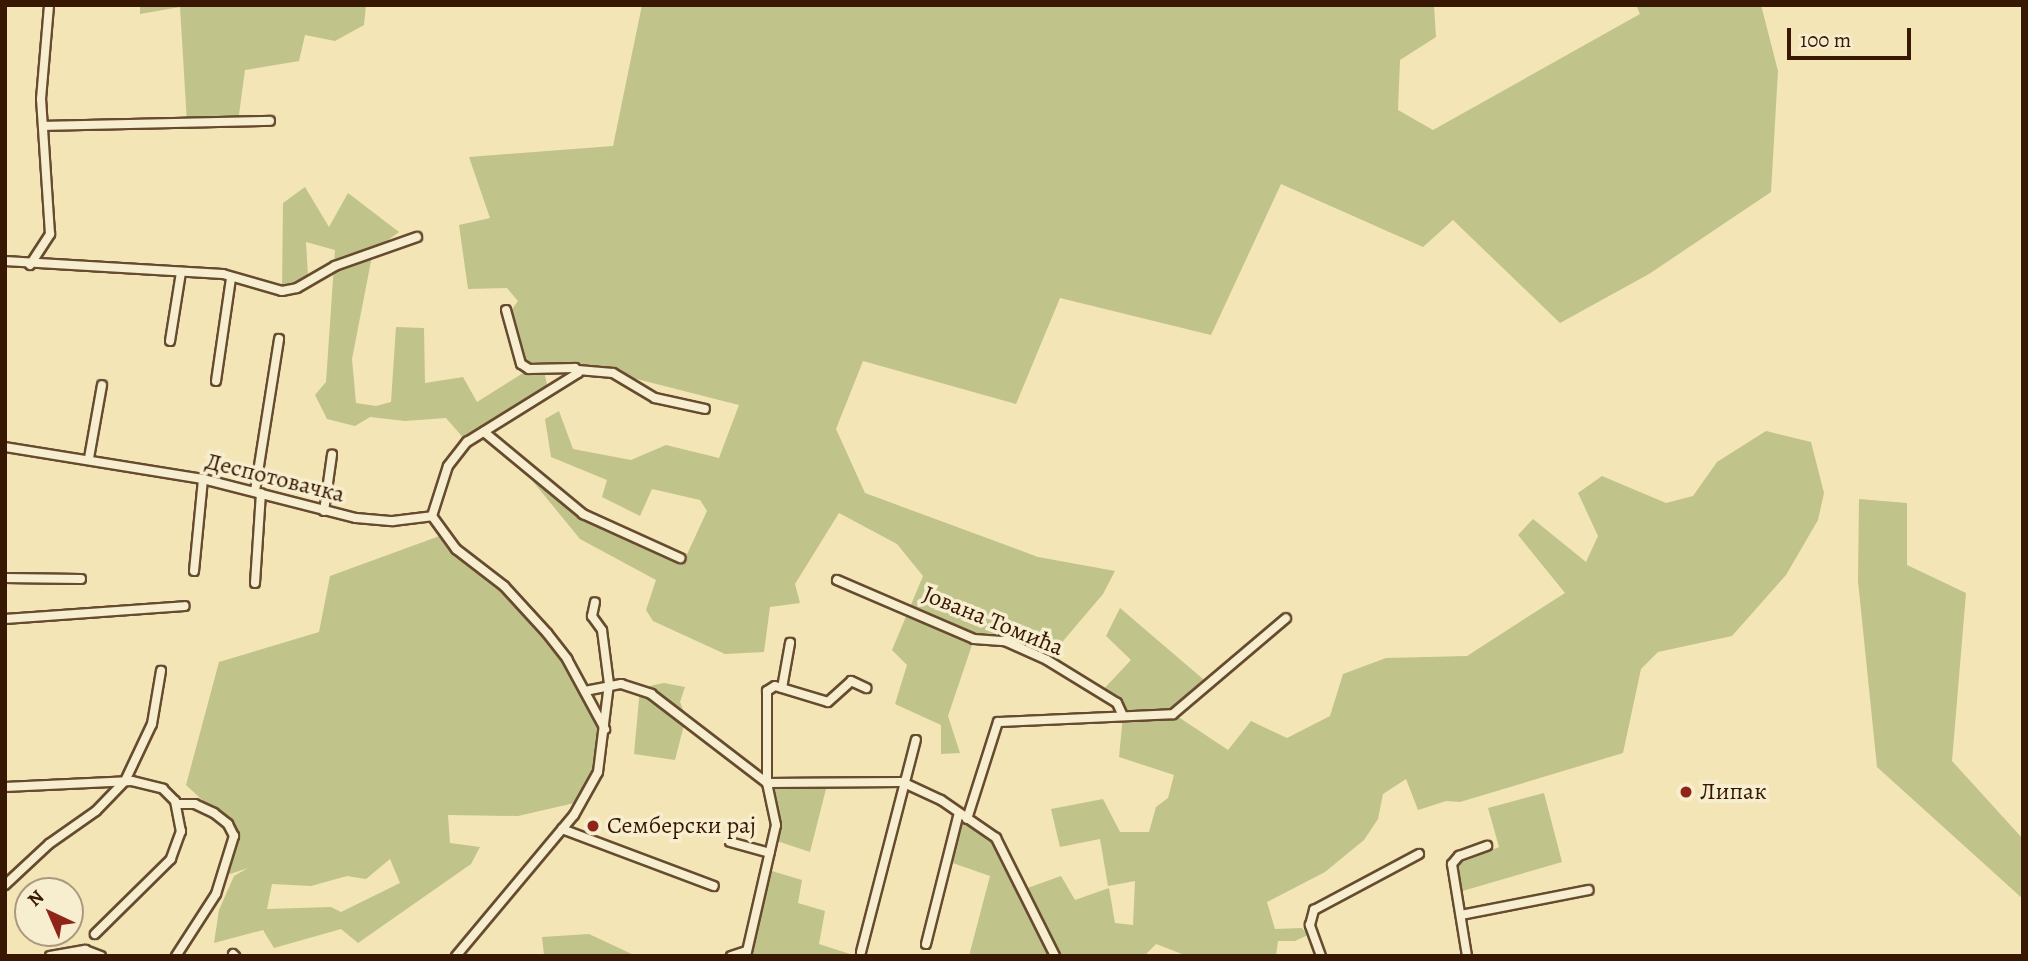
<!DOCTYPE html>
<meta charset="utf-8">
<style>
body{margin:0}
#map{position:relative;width:2028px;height:961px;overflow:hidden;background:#f3e5b6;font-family:Alegreya,serif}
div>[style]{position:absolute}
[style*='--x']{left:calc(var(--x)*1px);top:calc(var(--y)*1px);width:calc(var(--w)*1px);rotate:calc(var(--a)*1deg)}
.green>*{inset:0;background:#c0c38a}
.roads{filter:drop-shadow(2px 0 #674b2f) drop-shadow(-2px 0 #674b2f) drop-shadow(0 2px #674b2f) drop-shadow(0 -2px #674b2f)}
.minor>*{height:8px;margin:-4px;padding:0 4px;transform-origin:4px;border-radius:4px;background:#f7eed0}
.dots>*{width:19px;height:19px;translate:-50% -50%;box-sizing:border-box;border:4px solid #f7eed0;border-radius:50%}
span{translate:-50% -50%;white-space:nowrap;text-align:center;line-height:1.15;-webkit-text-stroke:7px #f7eed0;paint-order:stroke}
.street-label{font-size:24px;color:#381802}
.poi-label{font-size:24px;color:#381802}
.left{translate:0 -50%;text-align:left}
.frame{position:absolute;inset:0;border:7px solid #381802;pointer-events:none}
.north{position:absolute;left:14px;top:877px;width:70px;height:70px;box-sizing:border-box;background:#f7eed0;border:2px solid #ab987e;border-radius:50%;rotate:316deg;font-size:19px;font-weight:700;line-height:28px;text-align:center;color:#381802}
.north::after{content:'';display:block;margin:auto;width:24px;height:32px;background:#8f2418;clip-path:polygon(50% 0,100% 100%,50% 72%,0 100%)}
.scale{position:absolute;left:1787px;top:28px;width:124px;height:32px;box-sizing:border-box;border:4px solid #381802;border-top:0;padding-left:9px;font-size:21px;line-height:24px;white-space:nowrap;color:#381802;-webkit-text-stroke:5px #f7eed0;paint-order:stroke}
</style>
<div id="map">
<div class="green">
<i style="clip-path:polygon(140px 5px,366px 5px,364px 25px,335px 41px,305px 35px,299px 61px,245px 70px,238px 122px,187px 123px,180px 7px,140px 14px)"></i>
<i style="clip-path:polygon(642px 5px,1434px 5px,1436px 37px,1400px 60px,1398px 110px,1433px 130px,1640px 14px,1636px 5px,1761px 5px,1778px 71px,1771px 192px,1649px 274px,1560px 323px,1453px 220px,1423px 247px,1281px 184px,1211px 335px,1060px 298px,1016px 404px,863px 361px,836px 429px,865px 493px,1038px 557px,1115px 571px,1103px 594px,1047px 660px,1005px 641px,974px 639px,948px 716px,960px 753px,941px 754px,941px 725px,895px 704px,907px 665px,892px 650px,923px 576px,897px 544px,839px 513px,795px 584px,800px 603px,770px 607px,764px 652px,725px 654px,653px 621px,646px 610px,656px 580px,580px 539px,530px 478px,683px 563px,707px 511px,700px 500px,652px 489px,640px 516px,602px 497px,607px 480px,551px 457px,545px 419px,559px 411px,573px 449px,631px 460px,666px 445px,719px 458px,739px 405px,613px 373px,544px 371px,549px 394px,467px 442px,446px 418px,405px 421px,370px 417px,355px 426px,327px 419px,315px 395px,326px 382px,335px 250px,306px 242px,308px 276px,297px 288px,282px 291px,283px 203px,305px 187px,329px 227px,348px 193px,399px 232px,373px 251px,352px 359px,356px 403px,376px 406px,391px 402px,396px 327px,424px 328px,425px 383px,463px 377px,477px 402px,528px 370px,521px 364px,510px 312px,518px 301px,507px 288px,468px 289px,459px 225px,490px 218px,469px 157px,613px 146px)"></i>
<i style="clip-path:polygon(1766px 431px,1811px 442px,1824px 493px,1818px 520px,1786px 575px,1732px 636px,1658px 652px,1641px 669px,1623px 753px,1460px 802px,1446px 801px,1418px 810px,1406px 779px,1383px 794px,1378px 819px,1364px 840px,1325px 872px,1267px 902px,1275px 929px,1302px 928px,1308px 935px,1295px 941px,1278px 941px,1276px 956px,1187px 956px,1156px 944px,1144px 956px,969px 956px,990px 876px,947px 861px,959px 813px,996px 838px,1022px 890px,1061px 876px,1075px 900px,1109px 888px,1115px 923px,1133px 925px,1135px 881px,1108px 886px,1100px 839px,1060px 847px,1051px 809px,1103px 799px,1120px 832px,1149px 832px,1156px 807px,1168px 798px,1174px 775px,1119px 757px,1123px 716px,1120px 707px,1100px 693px,1131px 660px,1106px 636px,1120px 608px,1210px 685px,1174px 714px,1228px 750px,1251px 721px,1287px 738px,1330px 716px,1343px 674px,1386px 658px,1467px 656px,1565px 593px,1518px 535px,1533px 519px,1586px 562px,1598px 536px,1578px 493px,1602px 476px,1666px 503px,1693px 496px,1717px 462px)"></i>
<i style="clip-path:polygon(1859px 499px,1907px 503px,1907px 565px,1966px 593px,1952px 761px,2023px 839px,2023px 899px,1877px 767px,1858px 581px)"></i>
<i style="clip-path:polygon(evenodd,445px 534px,547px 633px,605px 729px,603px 753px,583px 801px,518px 816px,448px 815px,450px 843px,480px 847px,471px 864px,358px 943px,341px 929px,274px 948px,263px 930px,214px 943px,219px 910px,234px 876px,248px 868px,224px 876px,233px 849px,228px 824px,186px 785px,219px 662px,319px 632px,330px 576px,445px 534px,390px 859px,400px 883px,341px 912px,331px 907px,267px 909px,272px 884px,311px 886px,347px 876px,366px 879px,390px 859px)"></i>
<i style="clip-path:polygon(664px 683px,685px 687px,680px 702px,686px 717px,675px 760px,634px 754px,640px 688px)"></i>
<i style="clip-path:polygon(767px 783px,827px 785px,810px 852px,774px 840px,776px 825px)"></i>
<i style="clip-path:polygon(1544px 793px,1562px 862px,1459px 892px,1456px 865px,1499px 847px,1488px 808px)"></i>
<i style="clip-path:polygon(765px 869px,802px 880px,798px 903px,825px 911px,819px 944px,856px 956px,746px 956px)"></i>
<i style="clip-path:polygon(589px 934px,636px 956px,544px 955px,542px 937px)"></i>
</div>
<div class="roads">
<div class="minor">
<i style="--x:44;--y:126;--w:226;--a:-1.3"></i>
<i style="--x:5;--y:261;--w:218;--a:3.4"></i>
<i style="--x:223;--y:274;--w:61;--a:16.1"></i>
<i style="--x:282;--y:291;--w:15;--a:-11"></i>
<i style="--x:297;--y:288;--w:44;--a:-30.1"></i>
<i style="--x:335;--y:266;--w:87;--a:-19.5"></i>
<i style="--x:30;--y:265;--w:37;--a:-57"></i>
<i style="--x:50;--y:234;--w:135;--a:-93.8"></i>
<i style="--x:41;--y:99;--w:94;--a:-85.1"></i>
<i style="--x:170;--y:341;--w:70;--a:-80.9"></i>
<i style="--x:578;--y:370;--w:35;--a:5"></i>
<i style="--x:613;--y:373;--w:49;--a:30.8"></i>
<i style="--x:655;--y:398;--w:51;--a:12.4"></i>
<i style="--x:216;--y:381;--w:104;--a:-81.7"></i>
<i style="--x:484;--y:432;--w:129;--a:39.6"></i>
<i style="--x:583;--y:514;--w:107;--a:24.4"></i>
<i style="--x:5;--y:447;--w:201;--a:9.2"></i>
<i style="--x:203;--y:479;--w:158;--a:14.3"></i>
<i style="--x:356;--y:518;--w:37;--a:5"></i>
<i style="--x:393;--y:521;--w:39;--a:-7"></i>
<i style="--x:89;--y:458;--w:74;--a:-79.9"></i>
<i style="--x:255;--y:491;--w:154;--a:-81"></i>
<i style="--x:324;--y:511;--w:57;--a:-81.9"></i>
<i style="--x:432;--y:516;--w:52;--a:-72.3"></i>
<i style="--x:448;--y:466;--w:31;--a:-52"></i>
<i style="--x:467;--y:442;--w:131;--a:-31.9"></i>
<i style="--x:578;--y:373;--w:6;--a:-121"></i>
<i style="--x:575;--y:368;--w:46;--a:178.8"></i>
<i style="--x:529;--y:369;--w:9;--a:-148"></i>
<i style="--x:521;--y:364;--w:56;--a:-105.5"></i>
<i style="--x:432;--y:516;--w:41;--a:54"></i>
<i style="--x:456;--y:549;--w:61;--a:37.6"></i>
<i style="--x:504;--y:586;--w:64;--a:47.5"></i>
<i style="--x:547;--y:633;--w:33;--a:52"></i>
<i style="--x:567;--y:659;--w:80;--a:61.5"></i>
<i style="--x:194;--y:571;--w:92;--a:-84.4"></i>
<i style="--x:5;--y:578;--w:76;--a:0.8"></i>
<i style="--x:837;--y:580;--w:149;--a:23.3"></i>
<i style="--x:974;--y:639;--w:31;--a:4"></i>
<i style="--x:1005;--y:641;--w:46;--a:24.3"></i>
<i style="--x:1047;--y:660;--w:82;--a:31.6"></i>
<i style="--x:1117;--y:703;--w:14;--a:65"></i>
<i style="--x:255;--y:583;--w:90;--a:-86.2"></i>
<i style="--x:5;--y:619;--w:180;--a:-4.1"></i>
<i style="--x:782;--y:688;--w:46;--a:-79.9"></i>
<i style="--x:585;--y:691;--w:37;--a:-11"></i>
<i style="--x:621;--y:684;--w:32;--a:18"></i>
<i style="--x:651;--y:694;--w:146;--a:37.5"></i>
<i style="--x:767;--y:783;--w:135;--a:-0.4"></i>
<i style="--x:902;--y:782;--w:43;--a:24.8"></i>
<i style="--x:941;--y:800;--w:67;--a:34.6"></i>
<i style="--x:996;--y:838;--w:132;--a:63.4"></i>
<i style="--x:5;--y:787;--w:127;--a:-2.7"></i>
<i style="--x:132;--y:781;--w:32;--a:14"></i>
<i style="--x:163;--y:789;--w:17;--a:45"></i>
<i style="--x:175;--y:801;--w:31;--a:79"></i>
<i style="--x:181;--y:831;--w:30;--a:110"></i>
<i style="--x:171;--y:859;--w:107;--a:135.4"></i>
<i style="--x:967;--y:819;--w:102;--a:-72.3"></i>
<i style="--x:998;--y:722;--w:175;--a:-2.6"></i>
<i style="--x:1173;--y:714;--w:148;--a:-40.3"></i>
<i style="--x:562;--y:829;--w:162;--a:20.6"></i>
<i style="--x:730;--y:842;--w:41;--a:15.4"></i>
<i style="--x:5;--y:885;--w:60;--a:-43"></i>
<i style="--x:49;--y:844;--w:57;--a:-35.1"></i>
<i style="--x:96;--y:811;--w:42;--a:-46"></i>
<i style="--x:125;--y:781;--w:63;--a:-64.7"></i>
<i style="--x:152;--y:724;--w:54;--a:-80.4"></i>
<i style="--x:1461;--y:915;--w:130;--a:-11.1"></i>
<i style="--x:926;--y:944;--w:135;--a:-75.9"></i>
<i style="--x:861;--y:952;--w:219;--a:-75.5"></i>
<i style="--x:233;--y:954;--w:3;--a:45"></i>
<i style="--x:50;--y:956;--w:36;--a:-10"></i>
<i style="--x:85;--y:950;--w:17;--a:21"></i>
<i style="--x:176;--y:956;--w:74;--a:-57.2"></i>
<i style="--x:216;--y:894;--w:61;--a:-72.8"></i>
<i style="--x:234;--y:836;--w:13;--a:-117"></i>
<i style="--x:228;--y:824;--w:18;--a:-142"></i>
<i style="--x:214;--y:813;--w:21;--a:-155"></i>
<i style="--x:195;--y:804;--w:18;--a:180"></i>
<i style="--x:456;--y:956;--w:184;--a:-50.1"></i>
<i style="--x:574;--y:815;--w:49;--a:-60.8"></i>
<i style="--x:598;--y:772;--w:89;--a:-82.9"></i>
<i style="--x:609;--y:684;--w:54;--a:-97.4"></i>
<i style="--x:602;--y:630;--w:17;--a:-126"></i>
<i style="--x:592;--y:616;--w:14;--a:-78"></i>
<i style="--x:731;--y:956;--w:16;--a:-18"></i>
<i style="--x:746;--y:956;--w:134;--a:-77.1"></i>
<i style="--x:776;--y:825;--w:43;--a:-102.1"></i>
<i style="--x:767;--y:783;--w:92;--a:-90"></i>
<i style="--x:767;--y:691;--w:9;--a:-32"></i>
<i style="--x:775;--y:686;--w:55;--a:16.8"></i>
<i style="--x:828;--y:702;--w:31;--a:-42"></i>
<i style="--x:851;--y:681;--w:17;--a:25"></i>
<i style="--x:1321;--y:956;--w:33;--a:-110"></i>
<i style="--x:1310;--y:925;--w:16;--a:-75"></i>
<i style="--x:1314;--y:910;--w:119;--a:-28.1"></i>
<i style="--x:1467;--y:956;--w:93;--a:-99.3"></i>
<i style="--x:1452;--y:864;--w:11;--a:-49"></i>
<i style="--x:1459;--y:856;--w:30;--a:-20"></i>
</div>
</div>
<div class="dots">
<i style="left:1686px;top:792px;background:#8f2418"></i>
<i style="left:593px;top:826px;background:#8f2418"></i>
</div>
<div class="street-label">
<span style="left:275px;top:478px;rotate:14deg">Деспотовачка</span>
<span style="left:993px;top:621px;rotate:22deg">Јована Томића</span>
</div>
<div class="poi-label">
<span class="left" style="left:1700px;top:792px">Липак</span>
<span class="left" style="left:607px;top:826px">Семберски рај</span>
</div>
<div class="frame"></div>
<div class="north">N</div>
<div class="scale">100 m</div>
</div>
